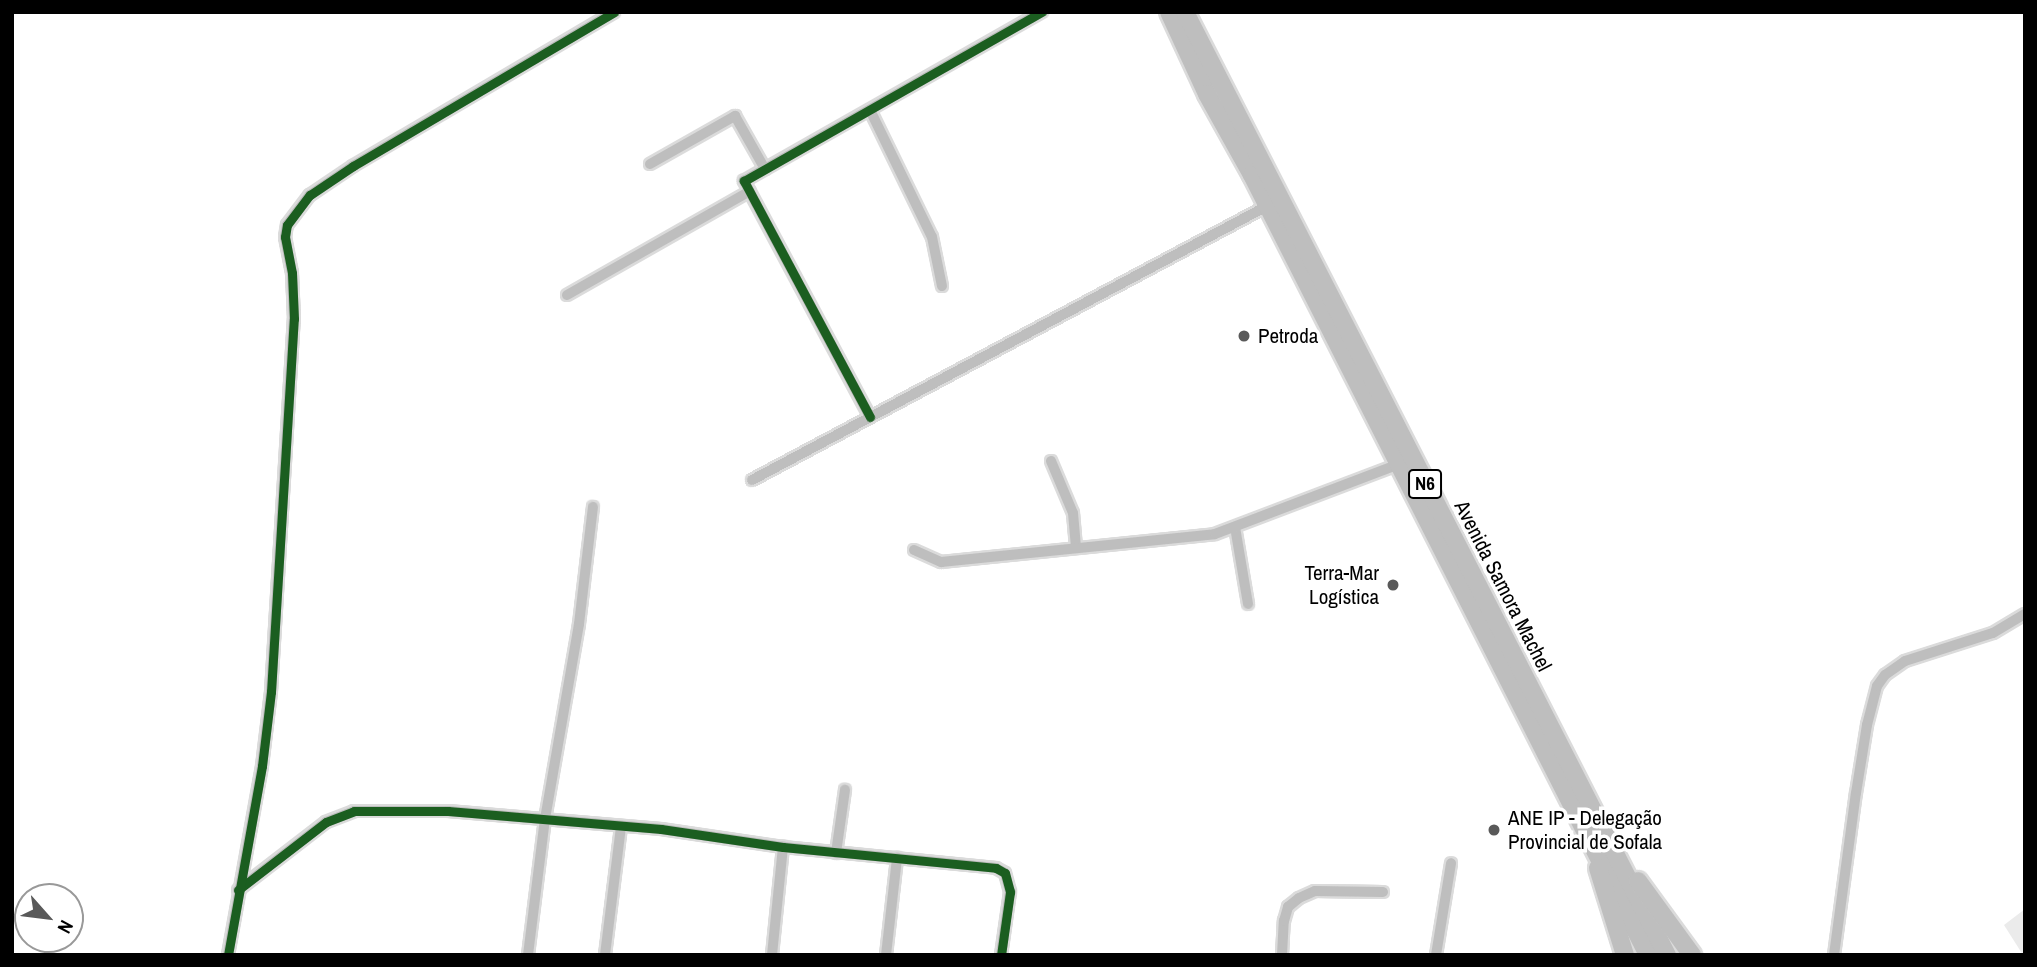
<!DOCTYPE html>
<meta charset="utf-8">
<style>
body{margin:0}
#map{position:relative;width:2037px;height:967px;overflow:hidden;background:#fff;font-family:"Archivo Narrow",sans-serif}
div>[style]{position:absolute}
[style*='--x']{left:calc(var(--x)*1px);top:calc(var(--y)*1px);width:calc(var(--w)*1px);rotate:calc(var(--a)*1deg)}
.green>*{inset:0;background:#ebebeb}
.roads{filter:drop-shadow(2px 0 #dbdbdb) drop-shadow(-2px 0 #dbdbdb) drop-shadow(0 2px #dbdbdb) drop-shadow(0 -2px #dbdbdb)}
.street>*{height:10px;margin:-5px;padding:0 5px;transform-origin:5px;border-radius:5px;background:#bebebe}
.highway>*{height:18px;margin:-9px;padding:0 9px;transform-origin:9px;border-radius:9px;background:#bebebe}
.cycleway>*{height:9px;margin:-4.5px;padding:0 4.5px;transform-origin:4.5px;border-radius:4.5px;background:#1b5e20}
.dots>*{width:19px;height:19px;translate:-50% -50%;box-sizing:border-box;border:4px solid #fff;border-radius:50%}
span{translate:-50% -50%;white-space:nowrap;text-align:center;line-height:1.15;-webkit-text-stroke:7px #fff;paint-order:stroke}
.shield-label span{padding:2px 5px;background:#fff;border:2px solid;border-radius:5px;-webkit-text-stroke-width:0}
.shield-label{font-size:19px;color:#000;font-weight:700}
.poi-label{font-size:21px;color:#000}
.left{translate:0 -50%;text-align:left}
.right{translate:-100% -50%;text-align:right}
.street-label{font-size:21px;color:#000}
.frame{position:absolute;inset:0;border:14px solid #000;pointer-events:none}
.north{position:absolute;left:14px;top:883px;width:70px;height:70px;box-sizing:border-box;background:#fff;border:2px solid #999;border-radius:50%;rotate:118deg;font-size:19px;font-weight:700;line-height:28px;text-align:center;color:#000}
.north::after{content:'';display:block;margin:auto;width:24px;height:32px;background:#595959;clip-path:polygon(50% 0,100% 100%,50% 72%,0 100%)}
</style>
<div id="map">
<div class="green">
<i style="clip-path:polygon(2025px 909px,2025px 955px,2023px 955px,2004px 925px)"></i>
</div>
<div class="roads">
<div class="street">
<i style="--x:870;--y:110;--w:141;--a:64"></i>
<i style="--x:932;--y:237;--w:50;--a:78.5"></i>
<i style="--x:650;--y:164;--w:98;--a:-29.5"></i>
<i style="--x:735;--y:116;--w:61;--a:60.5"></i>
<i style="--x:567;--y:295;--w:210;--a:-29.6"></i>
<i style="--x:870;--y:417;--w:268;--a:-118.1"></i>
<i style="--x:744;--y:181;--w:343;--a:-29.6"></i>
<i style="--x:1051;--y:461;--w:56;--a:67.1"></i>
<i style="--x:1073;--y:513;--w:35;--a:85"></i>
<i style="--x:752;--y:480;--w:583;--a:-28.01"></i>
<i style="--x:1235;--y:527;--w:78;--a:80.4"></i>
<i style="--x:914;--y:550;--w:30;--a:24"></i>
<i style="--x:941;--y:562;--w:275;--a:-5.8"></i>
<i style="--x:1215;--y:534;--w:197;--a:-20.8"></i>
<i style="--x:836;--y:853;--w:64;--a:-81.9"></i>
<i style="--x:238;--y:890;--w:111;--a:-37.7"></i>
<i style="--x:326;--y:822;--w:30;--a:-21"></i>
<i style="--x:354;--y:811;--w:94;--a:0"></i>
<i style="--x:448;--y:811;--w:214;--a:4.8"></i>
<i style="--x:661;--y:829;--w:123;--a:8.4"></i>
<i style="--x:783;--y:847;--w:214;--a:5.6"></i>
<i style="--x:996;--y:868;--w:10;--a:29"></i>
<i style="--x:1005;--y:873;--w:20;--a:75"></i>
<i style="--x:1010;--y:892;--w:64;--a:98.1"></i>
<i style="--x:228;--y:955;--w:192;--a:-79.8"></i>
<i style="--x:262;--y:766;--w:75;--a:-83.1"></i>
<i style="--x:271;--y:692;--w:374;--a:-86.5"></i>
<i style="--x:294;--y:319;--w:46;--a:-92.5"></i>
<i style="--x:292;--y:273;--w:37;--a:-101"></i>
<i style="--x:285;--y:237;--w:12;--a:-81"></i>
<i style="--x:287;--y:225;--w:38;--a:-53"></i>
<i style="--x:310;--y:195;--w:52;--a:-34"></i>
<i style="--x:353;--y:166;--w:303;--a:-30.5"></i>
<i style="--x:528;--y:955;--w:137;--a:-82.9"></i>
<i style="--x:545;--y:819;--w:198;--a:-80.1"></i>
<i style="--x:579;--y:624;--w:118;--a:-83.2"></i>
<i style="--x:605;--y:955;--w:130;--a:-82.9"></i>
<i style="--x:772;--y:955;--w:109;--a:-84.2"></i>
<i style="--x:886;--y:955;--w:98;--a:-83.5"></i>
<i style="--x:1282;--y:955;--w:34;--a:-87"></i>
<i style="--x:1284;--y:921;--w:15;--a:-74"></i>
<i style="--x:1288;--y:907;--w:14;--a:-39"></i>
<i style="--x:1299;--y:898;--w:17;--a:-24"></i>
<i style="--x:1315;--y:891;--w:68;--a:0.8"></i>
<i style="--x:1436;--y:955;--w:93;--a:-80.7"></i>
<i style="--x:1834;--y:955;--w:163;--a:-82.3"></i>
<i style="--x:1856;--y:793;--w:69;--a:-80.8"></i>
<i style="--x:1867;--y:725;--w:40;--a:-75.6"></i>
<i style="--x:1877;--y:686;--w:14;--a:-54"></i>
<i style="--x:1885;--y:675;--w:24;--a:-35"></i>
<i style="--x:1905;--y:661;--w:92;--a:-17.7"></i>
<i style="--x:1993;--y:633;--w:37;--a:-31"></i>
</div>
<div class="highway">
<i style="--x:1169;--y:12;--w:90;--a:65.1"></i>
<i style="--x:1207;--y:94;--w:93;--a:60.9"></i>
<i style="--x:1252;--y:175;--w:875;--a:63.08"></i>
<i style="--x:1185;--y:12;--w:1059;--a:62.93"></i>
<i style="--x:1598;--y:868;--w:91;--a:72.8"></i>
<i style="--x:1638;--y:881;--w:92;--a:53.9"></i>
</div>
</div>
<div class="cycleway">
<i style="--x:870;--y:417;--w:268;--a:-118.1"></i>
<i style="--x:744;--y:181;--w:343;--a:-29.6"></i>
<i style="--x:238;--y:890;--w:111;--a:-37.7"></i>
<i style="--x:326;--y:822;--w:30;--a:-21"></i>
<i style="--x:354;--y:811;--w:94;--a:0"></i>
<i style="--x:448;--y:811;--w:214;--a:4.8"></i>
<i style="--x:661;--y:829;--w:123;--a:8.4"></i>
<i style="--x:783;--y:847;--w:214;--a:5.6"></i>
<i style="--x:996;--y:868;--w:10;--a:29"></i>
<i style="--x:1005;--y:873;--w:20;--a:75"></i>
<i style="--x:1010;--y:892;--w:64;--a:98.1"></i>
<i style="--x:228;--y:955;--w:192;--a:-79.8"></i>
<i style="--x:262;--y:766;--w:75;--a:-83.1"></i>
<i style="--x:271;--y:692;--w:374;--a:-86.5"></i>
<i style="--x:294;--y:319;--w:46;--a:-92.5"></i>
<i style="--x:292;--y:273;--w:37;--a:-101"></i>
<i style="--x:285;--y:237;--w:12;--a:-81"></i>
<i style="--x:287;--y:225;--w:38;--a:-53"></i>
<i style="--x:310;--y:195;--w:52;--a:-34"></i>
<i style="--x:353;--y:166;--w:303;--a:-30.5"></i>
</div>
<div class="dots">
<i style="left:1244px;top:336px;background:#595959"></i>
<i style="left:1393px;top:585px;background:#595959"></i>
<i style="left:1494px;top:830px;background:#595959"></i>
</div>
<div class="shield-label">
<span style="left:1425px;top:484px">N6</span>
</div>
<div class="poi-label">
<span class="left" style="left:1258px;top:336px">Petroda</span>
<span class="right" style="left:1379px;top:585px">Terra-Mar<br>Logística</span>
<span class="left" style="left:1508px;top:830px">ANE IP - Delegação<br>Provincial de Sofala</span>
</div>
<div class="street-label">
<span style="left:1503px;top:586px;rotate:63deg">Avenida Samora Machel</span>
</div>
<div class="frame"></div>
<div class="north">N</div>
</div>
